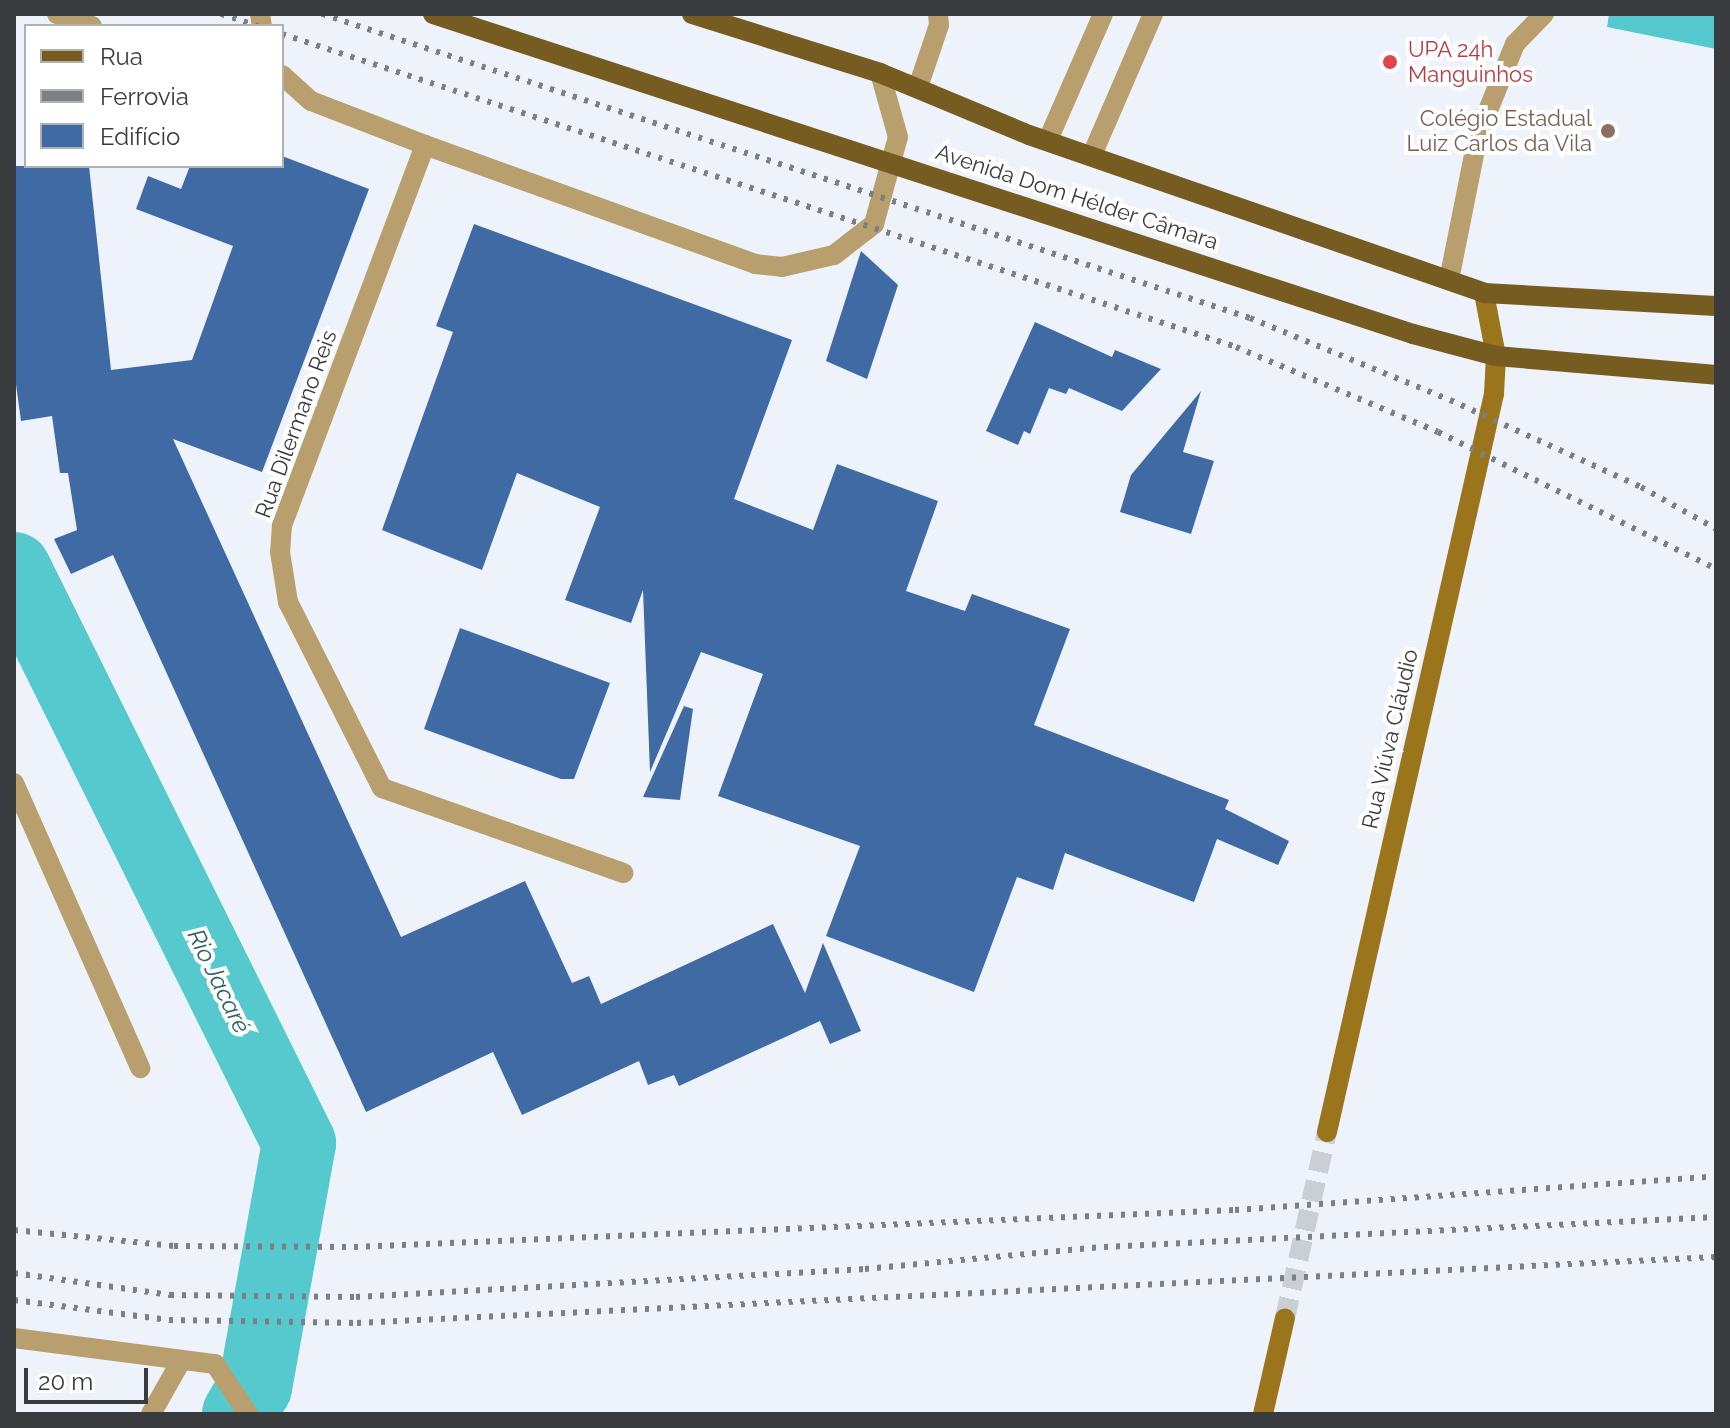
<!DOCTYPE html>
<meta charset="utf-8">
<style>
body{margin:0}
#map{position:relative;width:1730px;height:1428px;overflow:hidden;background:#eef3fb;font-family:Raleway,sans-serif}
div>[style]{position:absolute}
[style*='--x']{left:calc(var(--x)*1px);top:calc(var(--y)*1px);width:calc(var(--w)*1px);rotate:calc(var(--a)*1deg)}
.water>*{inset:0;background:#56c9cf}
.river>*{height:74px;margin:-37px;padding:0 37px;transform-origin:37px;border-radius:37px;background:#56c9cf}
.building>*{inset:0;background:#3f6aa3}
.secondary-tunnel>*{height:20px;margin-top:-10px;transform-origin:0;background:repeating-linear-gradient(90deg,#caced5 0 20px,transparent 0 30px)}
.lane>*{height:20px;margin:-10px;padding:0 10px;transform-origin:10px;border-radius:10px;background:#b89f6d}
.street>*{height:20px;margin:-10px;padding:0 10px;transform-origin:10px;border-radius:10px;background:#b89f6d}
.secondary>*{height:20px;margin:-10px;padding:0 10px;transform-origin:10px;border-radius:10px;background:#9b751b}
.primary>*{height:20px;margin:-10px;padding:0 10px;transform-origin:10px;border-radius:10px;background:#775c21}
.rail>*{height:6px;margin-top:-3px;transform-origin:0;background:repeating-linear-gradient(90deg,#7c7f84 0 4px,transparent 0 12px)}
.dots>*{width:22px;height:22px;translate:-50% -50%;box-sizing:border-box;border:4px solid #fff;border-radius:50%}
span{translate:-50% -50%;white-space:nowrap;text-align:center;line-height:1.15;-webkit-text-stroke:8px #fff;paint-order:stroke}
.health-label{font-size:22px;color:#be3a42}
.left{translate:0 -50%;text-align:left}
.education-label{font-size:22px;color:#785e54}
.right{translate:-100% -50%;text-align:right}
.street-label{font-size:22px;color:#393b3e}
.water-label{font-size:24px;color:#2f6063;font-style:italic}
.frame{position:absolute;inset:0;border:16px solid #393b3e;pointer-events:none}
.legend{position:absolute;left:24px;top:24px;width:260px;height:144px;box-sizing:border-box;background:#fff;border:2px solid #b0b1b2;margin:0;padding:10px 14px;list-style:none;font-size:24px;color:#393b3e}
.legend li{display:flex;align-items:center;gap:16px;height:40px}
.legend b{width:40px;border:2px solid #b0b1b2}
.scale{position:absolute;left:24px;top:1368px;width:124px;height:36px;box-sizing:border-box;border:4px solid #393b3e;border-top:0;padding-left:10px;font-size:24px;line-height:28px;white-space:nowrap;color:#393b3e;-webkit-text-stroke:6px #fff;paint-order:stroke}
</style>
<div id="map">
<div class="water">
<i style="clip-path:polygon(1609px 14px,1716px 14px,1716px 49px,1607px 27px)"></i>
</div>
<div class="river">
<i style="--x:14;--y:569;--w:641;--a:63.59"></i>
<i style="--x:299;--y:1143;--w:248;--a:100.2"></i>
<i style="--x:255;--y:1387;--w:31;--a:121"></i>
</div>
<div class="building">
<i style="clip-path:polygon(282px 156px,369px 189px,262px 472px,173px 439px,401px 937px,525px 881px,572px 983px,589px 976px,601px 1004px,773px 924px,805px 993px,823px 943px,861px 1031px,830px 1044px,820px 1021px,679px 1086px,674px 1075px,648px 1085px,639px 1061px,522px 1115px,493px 1052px,366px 1112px,113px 555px,71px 574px,54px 539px,77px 530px,68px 473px,60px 473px,52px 416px,21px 421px,14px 370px,14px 166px,89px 166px,111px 370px,192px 360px,233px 246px,136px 209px,148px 176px,181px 189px,190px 166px,282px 166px)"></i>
<i style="clip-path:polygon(474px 224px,792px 340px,734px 499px,813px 530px,837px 464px,938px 501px,906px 591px,965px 611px,972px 594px,1070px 629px,1034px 725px,1229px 800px,1225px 809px,1289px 841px,1278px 865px,1217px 839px,1194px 902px,1065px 853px,1053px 890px,1017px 877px,974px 992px,826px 936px,860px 846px,718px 796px,763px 674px,701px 652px,650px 772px,643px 590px,631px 623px,565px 600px,600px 507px,517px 473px,482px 570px,382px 530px,453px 332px,436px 326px)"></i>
<i style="clip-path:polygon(861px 251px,898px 285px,867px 379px,826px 361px)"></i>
<i style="clip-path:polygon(1035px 322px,1112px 357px,1115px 350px,1161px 369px,1122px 411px,1069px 388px,1066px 394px,1049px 388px,1030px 434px,1024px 431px,1018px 445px,986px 431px)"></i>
<i style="clip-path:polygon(1201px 391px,1183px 452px,1214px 461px,1191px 534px,1120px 512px,1131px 475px)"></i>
<i style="clip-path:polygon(460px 628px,610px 683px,574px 779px,561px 779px,424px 729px)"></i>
<i style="clip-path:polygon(684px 706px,693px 709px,680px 800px,643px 797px)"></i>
</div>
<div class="secondary-tunnel">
<i style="--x:1285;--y:1318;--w:191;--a:-77.3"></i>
</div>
<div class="lane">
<i style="--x:14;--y:783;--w:312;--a:66.1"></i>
</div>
<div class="street">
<i style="--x:57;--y:14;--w:37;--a:19"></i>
<i style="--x:260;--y:14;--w:12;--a:81"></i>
<i style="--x:282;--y:75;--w:39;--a:42"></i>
<i style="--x:311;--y:101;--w:122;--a:21.1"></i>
<i style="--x:425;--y:145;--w:351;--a:19.8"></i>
<i style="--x:755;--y:264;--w:27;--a:6"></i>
<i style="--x:782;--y:267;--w:53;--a:-13"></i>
<i style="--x:834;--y:255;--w:51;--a:-37.8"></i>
<i style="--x:874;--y:224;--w:90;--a:-74.6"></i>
<i style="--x:898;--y:137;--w:66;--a:-105.7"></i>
<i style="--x:918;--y:87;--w:65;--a:-71.3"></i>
<i style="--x:939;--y:25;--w:11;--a:-95"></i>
<i style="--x:1048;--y:140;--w:137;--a:-66.4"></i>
<i style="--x:425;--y:145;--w:406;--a:110.6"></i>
<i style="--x:282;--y:525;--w:27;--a:94"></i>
<i style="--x:280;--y:552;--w:51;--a:80.9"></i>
<i style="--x:288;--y:602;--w:208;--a:63.2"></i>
<i style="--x:382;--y:788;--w:256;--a:19.4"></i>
<i style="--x:1092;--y:155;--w:154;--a:-66.6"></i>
<i style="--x:1449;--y:280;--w:148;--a:-78.7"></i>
<i style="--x:1478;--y:135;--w:98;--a:-67.9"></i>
<i style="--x:1515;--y:44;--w:42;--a:-46"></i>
<i style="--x:14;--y:1338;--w:203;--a:7.4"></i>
<i style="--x:215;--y:1364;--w:60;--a:56.6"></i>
<i style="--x:151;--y:1414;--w:61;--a:-60.5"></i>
</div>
<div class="secondary">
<i style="--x:1327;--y:1132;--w:757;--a:-77.25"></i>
<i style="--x:1494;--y:394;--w:38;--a:-87"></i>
<i style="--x:1496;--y:356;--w:64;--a:-100.8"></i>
<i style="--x:1263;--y:1414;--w:98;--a:-77.1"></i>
</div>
<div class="primary">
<i style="--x:433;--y:14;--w:1031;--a:18.08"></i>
<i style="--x:1413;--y:334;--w:86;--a:14.8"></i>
<i style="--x:1496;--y:356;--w:221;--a:4.9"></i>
<i style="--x:692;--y:14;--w:197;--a:17.4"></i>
<i style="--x:880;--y:73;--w:161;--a:22.6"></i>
<i style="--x:1029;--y:135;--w:482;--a:19.1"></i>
<i style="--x:1484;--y:293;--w:232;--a:3.2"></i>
</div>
<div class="rail">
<i style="--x:221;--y:14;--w:39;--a:18"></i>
<i style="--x:322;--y:14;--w:977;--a:18.14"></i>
<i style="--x:1250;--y:318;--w:216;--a:22.3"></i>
<i style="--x:1450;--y:400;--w:210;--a:24.5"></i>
<i style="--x:1641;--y:487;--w:86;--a:29.2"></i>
<i style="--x:282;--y:34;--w:1004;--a:18.16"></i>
<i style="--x:1236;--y:347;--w:219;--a:22.8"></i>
<i style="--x:1438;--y:432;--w:310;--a:26.2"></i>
<i style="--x:14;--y:1230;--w:161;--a:5.7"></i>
<i style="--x:174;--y:1246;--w:180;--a:0.3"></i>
<i style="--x:354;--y:1247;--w:882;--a:-2.4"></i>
<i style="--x:1235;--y:1210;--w:482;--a:-4"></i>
<i style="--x:14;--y:1273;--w:158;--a:8"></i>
<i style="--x:170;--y:1295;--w:186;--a:0.6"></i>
<i style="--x:356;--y:1297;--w:510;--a:-3.15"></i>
<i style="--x:865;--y:1269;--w:240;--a:-5.3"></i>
<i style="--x:1104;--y:1247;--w:613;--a:-2.81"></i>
<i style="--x:14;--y:1300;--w:156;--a:7.4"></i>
<i style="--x:169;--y:1320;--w:188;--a:0.9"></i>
<i style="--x:357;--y:1323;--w:1361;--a:-2.78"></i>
</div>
<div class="dots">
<i style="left:1390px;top:62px;background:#e0444e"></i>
<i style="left:1608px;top:131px;background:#8d6e63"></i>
</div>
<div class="health-label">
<span class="left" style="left:1408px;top:62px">UPA 24h<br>Manguinhos</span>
</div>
<div class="education-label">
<span class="right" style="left:1592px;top:131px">Colégio Estadual<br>Luiz Carlos da Vila</span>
</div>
<div class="street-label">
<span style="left:1077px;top:197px;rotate:18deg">Avenida Dom Hélder Câmara</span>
<span style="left:296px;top:424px;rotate:-70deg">Rua Dilermano Reis</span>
<span style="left:1390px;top:739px;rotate:-77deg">Rua Viúva Cláudio</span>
</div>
<div class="water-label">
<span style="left:219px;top:981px;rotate:64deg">Rio Jacaré</span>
</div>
<div class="frame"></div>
<ul class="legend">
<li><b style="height:10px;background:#775c21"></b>Rua</li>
<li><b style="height:10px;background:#7c7f84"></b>Ferrovia</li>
<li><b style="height:22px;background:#3f6aa3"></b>Edifício</li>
</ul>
<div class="scale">20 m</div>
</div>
